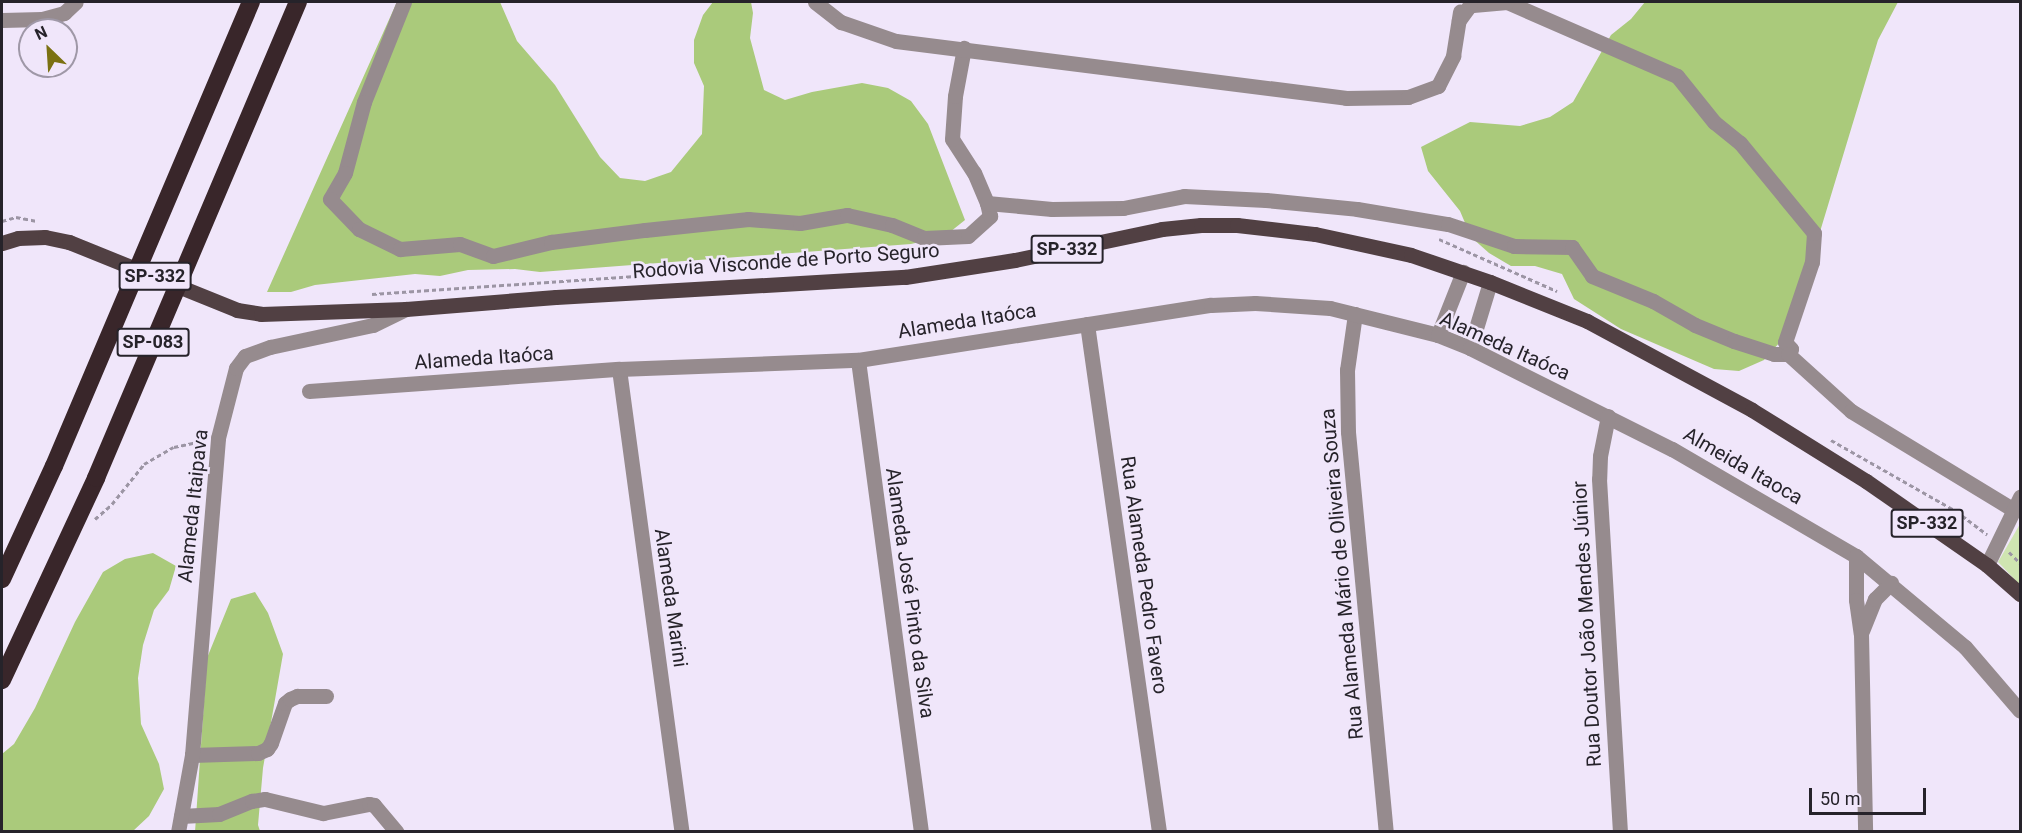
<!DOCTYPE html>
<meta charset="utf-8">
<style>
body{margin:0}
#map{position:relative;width:2022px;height:833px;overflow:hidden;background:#f0e6fa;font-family:Roboto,sans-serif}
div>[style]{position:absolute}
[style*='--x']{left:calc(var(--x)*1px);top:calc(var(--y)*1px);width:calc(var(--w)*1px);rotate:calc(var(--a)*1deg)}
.green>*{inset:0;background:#cfe5b1}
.forest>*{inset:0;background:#aaca7b}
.path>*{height:3px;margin-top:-1.5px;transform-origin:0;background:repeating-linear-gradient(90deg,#9c95a4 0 4.5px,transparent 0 7.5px)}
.minor>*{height:15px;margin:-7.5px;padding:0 7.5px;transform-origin:7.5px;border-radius:7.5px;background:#968b8e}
.major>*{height:15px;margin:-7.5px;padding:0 7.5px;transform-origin:7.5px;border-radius:7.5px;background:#514043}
.highway>*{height:18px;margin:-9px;padding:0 9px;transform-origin:9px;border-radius:9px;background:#39262a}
span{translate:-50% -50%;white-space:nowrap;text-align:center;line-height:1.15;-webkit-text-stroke:5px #f0e6fa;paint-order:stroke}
.shield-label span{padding:2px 4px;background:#f0e6fa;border:2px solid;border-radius:4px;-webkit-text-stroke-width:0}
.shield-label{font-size:18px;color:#26232a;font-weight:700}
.street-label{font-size:20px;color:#26232a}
.frame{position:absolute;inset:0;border:3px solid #26232a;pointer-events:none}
.north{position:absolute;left:18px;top:18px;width:60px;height:60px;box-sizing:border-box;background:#f0e6fa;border:2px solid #9f98a7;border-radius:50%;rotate:335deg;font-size:16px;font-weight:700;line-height:24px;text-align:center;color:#26232a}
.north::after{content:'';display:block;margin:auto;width:21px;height:27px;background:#7b7112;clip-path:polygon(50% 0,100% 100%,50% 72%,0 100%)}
.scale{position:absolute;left:1809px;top:788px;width:117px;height:27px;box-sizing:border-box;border:3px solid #26232a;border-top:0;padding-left:8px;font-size:18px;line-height:21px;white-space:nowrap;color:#26232a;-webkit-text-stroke:4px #f0e6fa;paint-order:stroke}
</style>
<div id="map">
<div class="green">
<i style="clip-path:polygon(2020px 524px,2020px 585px,1998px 562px)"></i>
</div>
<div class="forest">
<i style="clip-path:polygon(400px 2px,500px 2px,517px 41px,555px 85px,600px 157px,620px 178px,645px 181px,671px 172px,702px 134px,704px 86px,694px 63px,694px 40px,703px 15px,713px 2px,751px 2px,753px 13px,750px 38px,764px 90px,785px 100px,812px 92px,862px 83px,888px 88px,911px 101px,928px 124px,965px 220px,945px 236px,911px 244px,540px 272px,515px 269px,468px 270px,440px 276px,415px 274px,315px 285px,291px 292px,267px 292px,396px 4px)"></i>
<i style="clip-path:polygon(1645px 2px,1898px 2px,1878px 40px,1796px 311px,1780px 342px,1764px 360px,1739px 371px,1714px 369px,1621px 329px,1574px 299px,1562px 274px,1535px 266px,1511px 266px,1489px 253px,1471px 237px,1460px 211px,1428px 171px,1421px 147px,1470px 122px,1520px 126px,1550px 117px,1573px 102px,1611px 35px,1631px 19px)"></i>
<i style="clip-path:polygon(153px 553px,176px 566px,169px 590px,154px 610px,143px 645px,138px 678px,141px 724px,159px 764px,164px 789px,149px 816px,133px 831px,2px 831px,2px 754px,14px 744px,35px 708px,75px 622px,103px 572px,125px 559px)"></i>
<i style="clip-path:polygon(255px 592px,268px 613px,283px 654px,263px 768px,258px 825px,260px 831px,195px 832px,207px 658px,231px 599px)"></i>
</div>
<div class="path">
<i style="--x:2;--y:221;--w:15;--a:-16"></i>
<i style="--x:16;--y:217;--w:20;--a:11"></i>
<i style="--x:1439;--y:239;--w:129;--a:23.8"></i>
<i style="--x:372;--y:294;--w:308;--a:-3.9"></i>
<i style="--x:1831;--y:440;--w:144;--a:29.6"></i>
<i style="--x:1956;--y:511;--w:39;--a:37"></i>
<i style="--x:95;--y:519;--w:23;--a:-41"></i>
<i style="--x:112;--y:504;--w:51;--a:-51.3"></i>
<i style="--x:144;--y:464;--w:34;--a:-30"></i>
<i style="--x:174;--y:447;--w:30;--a:-12"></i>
<i style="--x:2009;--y:552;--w:16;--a:45"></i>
</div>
<div class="minor">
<i style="--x:404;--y:2;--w:108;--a:111.8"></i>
<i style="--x:364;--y:102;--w:73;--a:105"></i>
<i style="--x:345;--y:173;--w:30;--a:120"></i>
<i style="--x:330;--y:199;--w:42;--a:46"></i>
<i style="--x:359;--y:229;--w:46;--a:26"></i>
<i style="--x:400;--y:249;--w:60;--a:-4.8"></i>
<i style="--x:460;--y:244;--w:35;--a:20"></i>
<i style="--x:493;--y:256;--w:60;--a:-13.6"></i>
<i style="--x:551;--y:242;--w:95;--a:-7.3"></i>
<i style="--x:645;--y:230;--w:104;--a:-6.1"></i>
<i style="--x:748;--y:219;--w:52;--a:4.4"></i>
<i style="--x:800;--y:223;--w:48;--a:-9.7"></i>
<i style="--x:847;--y:215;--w:46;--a:12.5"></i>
<i style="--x:892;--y:225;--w:35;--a:22"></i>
<i style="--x:924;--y:238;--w:44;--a:-2.6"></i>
<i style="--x:968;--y:236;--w:30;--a:-42"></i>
<i style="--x:990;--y:216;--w:13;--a:-103"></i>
<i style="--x:987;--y:203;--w:33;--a:-113"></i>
<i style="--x:974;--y:173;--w:40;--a:-122.9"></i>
<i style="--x:952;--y:139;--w:43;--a:-86"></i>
<i style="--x:955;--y:96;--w:49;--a:-79.4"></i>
<i style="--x:815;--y:2;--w:33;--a:38"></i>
<i style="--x:841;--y:22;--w:58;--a:19.1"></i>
<i style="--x:896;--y:41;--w:454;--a:7.2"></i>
<i style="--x:1346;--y:98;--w:62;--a:-0.9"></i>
<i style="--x:1408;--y:97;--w:32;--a:-20"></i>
<i style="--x:1438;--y:86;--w:34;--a:-63"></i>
<i style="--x:1453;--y:56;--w:45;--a:-81"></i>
<i style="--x:2;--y:20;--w:40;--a:-1.4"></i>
<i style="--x:42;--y:19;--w:23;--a:-15"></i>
<i style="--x:64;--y:13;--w:16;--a:-43"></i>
<i style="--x:987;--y:203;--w:65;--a:5.3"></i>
<i style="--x:1052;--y:209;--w:71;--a:-0.8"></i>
<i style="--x:1123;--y:208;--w:62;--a:-11.1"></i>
<i style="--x:1184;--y:196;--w:82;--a:2.8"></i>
<i style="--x:1266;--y:200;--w:91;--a:5.6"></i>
<i style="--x:1357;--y:209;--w:92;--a:9.4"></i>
<i style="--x:1448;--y:224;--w:70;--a:18.4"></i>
<i style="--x:1514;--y:246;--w:58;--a:1"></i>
<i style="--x:1572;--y:247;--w:35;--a:55"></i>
<i style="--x:1592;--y:276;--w:66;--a:22.3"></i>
<i style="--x:1653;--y:301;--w:48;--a:29.7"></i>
<i style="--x:1695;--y:325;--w:42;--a:22.3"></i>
<i style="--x:1734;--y:341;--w:42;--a:18"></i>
<i style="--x:1774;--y:354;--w:14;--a:0"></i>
<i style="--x:1788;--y:354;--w:6;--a:-59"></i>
<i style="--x:1791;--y:349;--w:9;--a:-131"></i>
<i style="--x:1785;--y:342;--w:84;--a:-71.4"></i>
<i style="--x:1812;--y:262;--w:29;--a:-86"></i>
<i style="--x:1814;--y:233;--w:117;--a:-129.4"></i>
<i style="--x:1740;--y:143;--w:33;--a:-141"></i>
<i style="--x:1714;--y:122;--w:59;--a:-128.8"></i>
<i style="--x:1677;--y:76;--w:185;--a:-156.5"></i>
<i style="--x:1507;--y:2;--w:37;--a:175"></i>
<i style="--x:1470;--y:5;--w:19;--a:126"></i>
<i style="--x:1355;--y:314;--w:57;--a:98.1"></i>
<i style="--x:1347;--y:370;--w:62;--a:89.1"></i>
<i style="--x:1348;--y:432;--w:402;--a:84.6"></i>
<i style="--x:1087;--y:324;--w:513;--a:81.93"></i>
<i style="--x:1438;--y:335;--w:68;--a:-68.4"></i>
<i style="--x:1470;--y:348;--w:69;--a:-73.1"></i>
<i style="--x:1788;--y:354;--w:85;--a:42.1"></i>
<i style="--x:1851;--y:411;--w:191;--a:31.3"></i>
<i style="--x:858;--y:360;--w:476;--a:82.4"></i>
<i style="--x:619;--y:369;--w:467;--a:82.3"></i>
<i style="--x:309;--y:391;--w:311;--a:-4.1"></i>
<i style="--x:619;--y:369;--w:239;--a:-2.2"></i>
<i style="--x:858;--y:360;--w:357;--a:-8.9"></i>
<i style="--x:1211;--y:305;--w:44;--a:-2.6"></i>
<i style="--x:1255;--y:303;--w:75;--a:3.8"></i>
<i style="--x:1330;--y:308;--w:111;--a:14"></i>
<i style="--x:1438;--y:335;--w:35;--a:22"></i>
<i style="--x:1470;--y:348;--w:226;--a:26.6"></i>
<i style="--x:1672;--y:449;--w:213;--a:30.2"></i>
<i style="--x:1856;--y:556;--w:142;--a:39.9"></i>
<i style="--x:1965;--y:647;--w:84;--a:49.3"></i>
<i style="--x:1608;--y:416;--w:41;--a:101.3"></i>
<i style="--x:1600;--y:456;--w:23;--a:92"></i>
<i style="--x:1599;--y:479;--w:354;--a:86.6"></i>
<i style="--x:1856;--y:556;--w:44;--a:90"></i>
<i style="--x:1856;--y:600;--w:34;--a:82"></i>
<i style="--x:1861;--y:634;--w:198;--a:88.8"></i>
<i style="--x:1987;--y:565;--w:76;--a:-64.1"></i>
<i style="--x:1862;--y:631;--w:35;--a:-68"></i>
<i style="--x:1875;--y:599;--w:23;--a:-45"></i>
<i style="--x:192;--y:755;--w:66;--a:-1.7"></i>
<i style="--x:258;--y:753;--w:10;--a:-24"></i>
<i style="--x:267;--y:749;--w:7;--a:-56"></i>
<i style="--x:271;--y:743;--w:42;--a:-70.7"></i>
<i style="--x:285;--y:703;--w:6;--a:-39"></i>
<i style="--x:290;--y:699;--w:8;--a:-23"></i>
<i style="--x:297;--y:696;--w:29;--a:0"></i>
<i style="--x:181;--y:816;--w:38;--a:-3"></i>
<i style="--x:219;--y:814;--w:35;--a:-22"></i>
<i style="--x:252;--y:801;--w:13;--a:-9"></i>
<i style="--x:265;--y:799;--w:60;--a:13.6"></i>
<i style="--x:323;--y:813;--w:47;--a:-11.1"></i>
<i style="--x:369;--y:804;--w:5;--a:11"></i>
<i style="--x:374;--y:805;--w:35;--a:50"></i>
<i style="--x:178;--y:832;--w:78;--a:-79.7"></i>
<i style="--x:192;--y:755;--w:318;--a:-85.3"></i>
<i style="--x:218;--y:438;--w:72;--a:-75.6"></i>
<i style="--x:236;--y:368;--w:15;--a:-53"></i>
<i style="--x:245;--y:356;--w:27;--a:-20"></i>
<i style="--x:270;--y:347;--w:105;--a:-12.1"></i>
<i style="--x:373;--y:325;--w:37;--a:-26"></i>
</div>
<div class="major">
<i style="--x:2;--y:243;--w:17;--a:-17"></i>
<i style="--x:18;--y:238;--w:27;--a:-2"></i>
<i style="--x:45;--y:237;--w:25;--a:12"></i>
<i style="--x:69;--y:242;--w:181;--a:22"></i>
<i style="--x:237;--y:310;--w:24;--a:9"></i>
<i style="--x:261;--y:314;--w:145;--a:-2"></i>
<i style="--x:406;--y:309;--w:150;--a:-4.6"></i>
<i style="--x:556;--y:297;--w:350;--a:-3.3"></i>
<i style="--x:905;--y:277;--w:111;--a:-8.8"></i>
<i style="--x:1015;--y:260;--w:150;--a:-11.9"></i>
<i style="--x:1162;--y:229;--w:39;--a:-6"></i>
<i style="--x:1201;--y:225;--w:36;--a:0"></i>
<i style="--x:1237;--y:225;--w:79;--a:6.6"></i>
<i style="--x:1315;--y:234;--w:98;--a:12.3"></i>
<i style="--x:1411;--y:255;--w:83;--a:18.9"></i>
<i style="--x:1490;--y:282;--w:105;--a:21.9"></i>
<i style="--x:1587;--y:321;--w:187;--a:28.3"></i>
<i style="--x:1752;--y:410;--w:134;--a:31.9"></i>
<i style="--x:1866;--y:481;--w:147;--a:34.8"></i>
<i style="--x:1987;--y:565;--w:44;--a:41.3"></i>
</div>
<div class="highway">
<i style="--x:2;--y:579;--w:124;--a:-65.3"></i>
<i style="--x:54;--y:466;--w:504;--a:-67"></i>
<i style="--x:2;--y:680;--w:223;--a:-65"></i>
<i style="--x:96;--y:478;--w:517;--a:-67.01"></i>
</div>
<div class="shield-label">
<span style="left:1067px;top:249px">SP-332</span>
<span style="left:155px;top:276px">SP-332</span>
<span style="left:153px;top:342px">SP-083</span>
<span style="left:1927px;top:523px">SP-332</span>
</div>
<div class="street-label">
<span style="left:786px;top:261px;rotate:-4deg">Rodovia Visconde de Porto Seguro</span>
<span style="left:967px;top:321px;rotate:-9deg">Alameda Itaóca</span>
<span style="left:1505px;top:346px;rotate:24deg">Alameda Itaóca</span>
<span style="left:484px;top:358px;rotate:-4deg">Alameda Itaóca</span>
<span style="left:1743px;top:466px;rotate:30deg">Almeida Itaoca</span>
<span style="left:193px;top:506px;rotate:-84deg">Alameda Itaipava</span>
<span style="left:1342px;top:574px;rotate:-95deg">Rua Alameda Mário de Oliveira Souza</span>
<span style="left:1144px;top:575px;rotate:82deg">Rua Alameda Pedro Favero</span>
<span style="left:910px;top:593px;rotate:82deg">Alameda José Pinto da Silva</span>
<span style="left:671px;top:598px;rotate:82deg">Alameda Marini</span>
<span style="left:1587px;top:624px;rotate:-93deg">Rua Doutor João Mendes Júnior</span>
</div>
<div class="frame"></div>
<div class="north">N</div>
<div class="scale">50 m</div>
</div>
